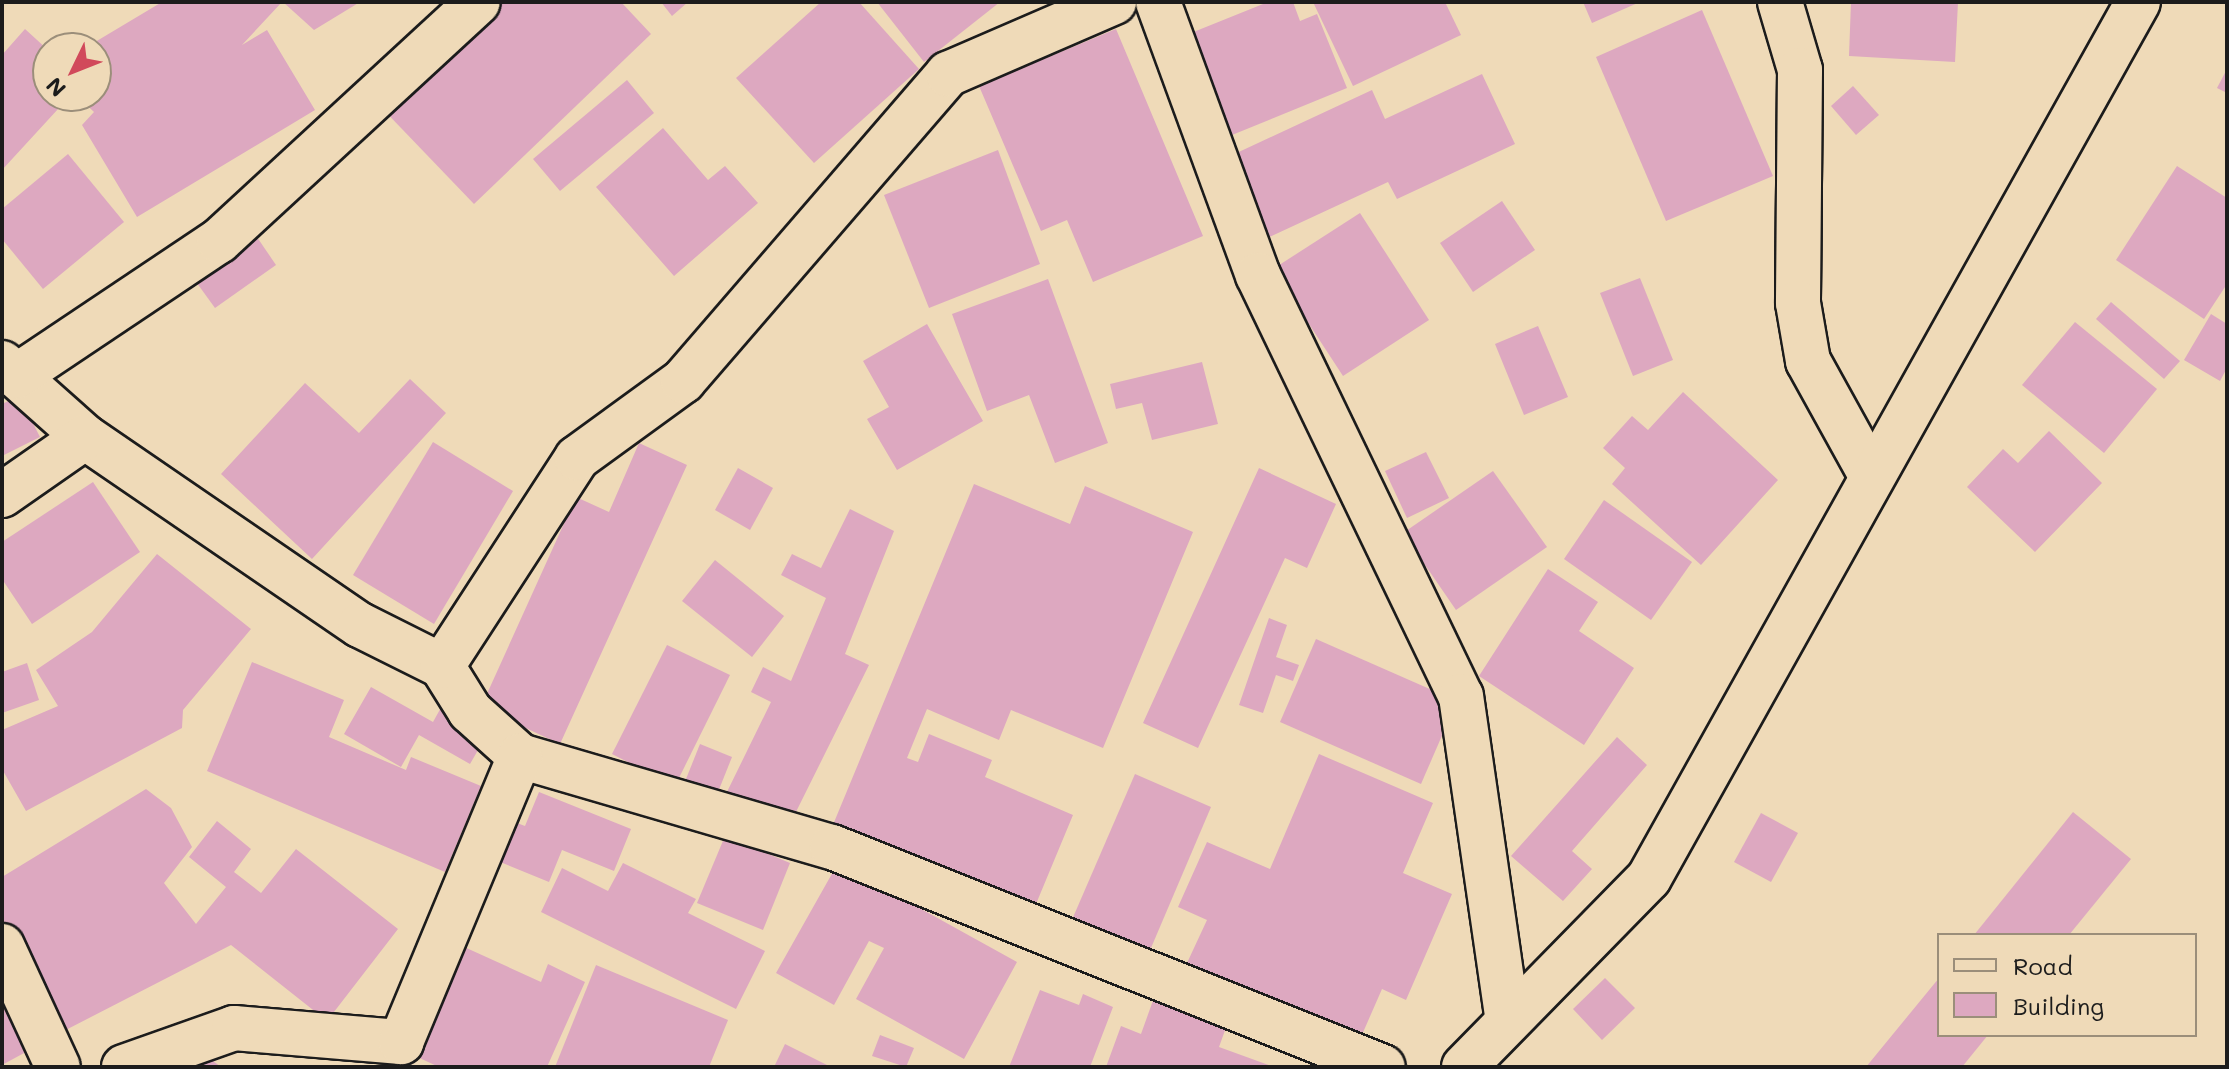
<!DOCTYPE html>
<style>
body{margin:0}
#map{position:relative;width:2229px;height:1069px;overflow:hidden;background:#efdab8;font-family:Mali,sans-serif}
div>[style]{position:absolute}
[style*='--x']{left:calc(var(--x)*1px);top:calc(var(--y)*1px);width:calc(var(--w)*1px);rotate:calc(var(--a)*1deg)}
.building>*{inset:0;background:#dda8c0}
.roads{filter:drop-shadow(2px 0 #1c1c1c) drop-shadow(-2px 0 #1c1c1c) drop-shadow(0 2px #1c1c1c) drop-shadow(0 -2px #1c1c1c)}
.street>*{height:44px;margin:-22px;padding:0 22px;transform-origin:22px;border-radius:22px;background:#efdab8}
.secondary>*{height:44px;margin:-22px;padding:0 22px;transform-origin:22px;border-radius:22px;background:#efdab8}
span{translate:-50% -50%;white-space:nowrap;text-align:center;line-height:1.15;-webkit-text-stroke:7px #efdab8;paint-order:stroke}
.frame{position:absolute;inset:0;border:4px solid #1c1c1c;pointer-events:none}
.legend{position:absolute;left:1937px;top:933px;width:260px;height:104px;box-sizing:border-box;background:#efdab8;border:2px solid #9b8e7a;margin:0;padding:10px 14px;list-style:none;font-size:24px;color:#1c1c1c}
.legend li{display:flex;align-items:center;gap:16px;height:40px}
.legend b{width:40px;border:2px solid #9b8e7a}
.north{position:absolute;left:32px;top:32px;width:80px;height:80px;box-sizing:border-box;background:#efdab8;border:2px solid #9b8e7a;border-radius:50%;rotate:227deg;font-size:22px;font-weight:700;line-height:32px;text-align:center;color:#1c1c1c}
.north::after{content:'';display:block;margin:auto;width:28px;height:36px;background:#d1495b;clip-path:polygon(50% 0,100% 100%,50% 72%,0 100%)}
</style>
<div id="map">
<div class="building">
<i style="clip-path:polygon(162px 2px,282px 2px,242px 45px,267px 30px,315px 110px,137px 217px,82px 125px,94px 112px,77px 96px,96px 96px,96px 48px,85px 48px)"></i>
<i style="clip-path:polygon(283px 2px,360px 2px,314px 30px)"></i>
<i style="clip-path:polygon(484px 2px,621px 2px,651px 34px,474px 204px,378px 104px)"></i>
<i style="clip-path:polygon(661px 2px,688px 2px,672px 16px)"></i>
<i style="clip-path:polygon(821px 2px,859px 2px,919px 69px,814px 163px,736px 78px)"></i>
<i style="clip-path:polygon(877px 2px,1000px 2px,924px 62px)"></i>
<i style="clip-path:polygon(1268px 2px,1293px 2px,1300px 21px,1317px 14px,1347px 88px,1232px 135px,1191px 33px)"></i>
<i style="clip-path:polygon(1313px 2px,1445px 2px,1461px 35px,1353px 86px)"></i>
<i style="clip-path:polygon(1583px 2px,1640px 2px,1592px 23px)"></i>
<i style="clip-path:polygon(1851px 2px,1958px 2px,1955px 62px,1849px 56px)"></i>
<i style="clip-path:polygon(1702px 10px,1773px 176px,1666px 221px,1596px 57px)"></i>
<i style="clip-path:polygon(25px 29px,48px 50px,48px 96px,70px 96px,2px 170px,2px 55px)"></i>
<i style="clip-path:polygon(1116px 29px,1203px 236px,1093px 282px,1067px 220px,1041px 231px,979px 86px)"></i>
<i style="clip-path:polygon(2227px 69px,2227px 93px,2217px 88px)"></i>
<i style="clip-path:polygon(1482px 74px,1515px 144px,1397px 199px,1388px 182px,1265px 239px,1228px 157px,1372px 90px,1385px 119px)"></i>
<i style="clip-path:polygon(627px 80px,654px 113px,560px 191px,533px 159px)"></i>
<i style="clip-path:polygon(1853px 86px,1879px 115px,1856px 135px,1831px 106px)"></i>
<i style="clip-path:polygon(663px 128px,708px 180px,725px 166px,758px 203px,674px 276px,596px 187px)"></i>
<i style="clip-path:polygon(998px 150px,1040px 264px,929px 308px,884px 195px)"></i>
<i style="clip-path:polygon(68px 154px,124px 222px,43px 289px,2px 239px,2px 209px)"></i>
<i style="clip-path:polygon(2177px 166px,2227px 198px,2227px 284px,2204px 319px,2116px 260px)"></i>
<i style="clip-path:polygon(1502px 201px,1535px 250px,1473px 292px,1440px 243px)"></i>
<i style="clip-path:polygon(1360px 213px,1429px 320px,1343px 376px,1273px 269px)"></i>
<i style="clip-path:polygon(248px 224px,276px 265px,215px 308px,186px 268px)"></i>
<i style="clip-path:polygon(1640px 278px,1673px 360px,1633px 376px,1600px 293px)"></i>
<i style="clip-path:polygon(1048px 279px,1108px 443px,1055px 463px,1029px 395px,987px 411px,952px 314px)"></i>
<i style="clip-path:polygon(2111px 302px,2180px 361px,2164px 379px,2096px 319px)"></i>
<i style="clip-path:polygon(2211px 314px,2227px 324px,2227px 368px,2220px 381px,2184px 360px)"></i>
<i style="clip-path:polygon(2075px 322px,2157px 389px,2104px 453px,2022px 385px)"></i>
<i style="clip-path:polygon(927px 324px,983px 421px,897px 470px,867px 419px,889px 407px,863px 361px)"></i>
<i style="clip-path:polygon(1538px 326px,1568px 397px,1524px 415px,1495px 344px)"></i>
<i style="clip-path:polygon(1202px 362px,1218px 424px,1152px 440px,1142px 403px,1116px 409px,1110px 384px)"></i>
<i style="clip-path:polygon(410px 379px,446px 413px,312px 559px,221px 474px,305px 383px,359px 433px)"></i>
<i style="clip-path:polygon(1683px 392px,1778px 480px,1701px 565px,1612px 484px,1625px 468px,1603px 448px,1632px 416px,1648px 430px)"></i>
<i style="clip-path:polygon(19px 396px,40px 437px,2px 456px,2px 404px)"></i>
<i style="clip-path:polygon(2049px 431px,2102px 483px,2035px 552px,1967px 487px,2003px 449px,2018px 463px)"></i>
<i style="clip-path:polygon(433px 442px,513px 491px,434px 624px,353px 575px)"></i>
<i style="clip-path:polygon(639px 443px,687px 465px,560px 744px,481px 707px,576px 497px,609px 512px)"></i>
<i style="clip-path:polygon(1426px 452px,1449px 498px,1407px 518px,1385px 471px)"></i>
<i style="clip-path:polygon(738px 468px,773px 488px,750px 530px,715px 510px)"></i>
<i style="clip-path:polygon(1259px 468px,1336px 504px,1307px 568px,1285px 558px,1198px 748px,1143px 723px)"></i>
<i style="clip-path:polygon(1493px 471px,1547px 547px,1456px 610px,1403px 533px)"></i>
<i style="clip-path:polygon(93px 482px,140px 552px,32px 624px,2px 579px,2px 542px)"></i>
<i style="clip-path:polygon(974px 484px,1070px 524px,1085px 486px,1193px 532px,1103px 748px,1011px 710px,999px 740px,927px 709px,907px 758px,918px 762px,929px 734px,992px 760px,985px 777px,1073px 815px,1031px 916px,830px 832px)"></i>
<i style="clip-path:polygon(1604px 500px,1692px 562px,1651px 620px,1564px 559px)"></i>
<i style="clip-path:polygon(850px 509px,894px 531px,845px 654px,869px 665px,787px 830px,724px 798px,771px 702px,751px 692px,763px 667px,791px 681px,826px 598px,781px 575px,792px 554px,821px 568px)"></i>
<i style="clip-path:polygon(157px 554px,251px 629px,183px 710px,182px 728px,26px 811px,2px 769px,2px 730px,58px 706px,36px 670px,92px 632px)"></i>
<i style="clip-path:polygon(715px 560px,784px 616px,752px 657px,682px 601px)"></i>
<i style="clip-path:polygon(1548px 569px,1598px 602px,1579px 631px,1634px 668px,1584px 745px,1479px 676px)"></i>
<i style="clip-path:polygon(1269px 618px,1287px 625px,1276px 657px,1299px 665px,1293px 681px,1276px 675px,1263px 713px,1239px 705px)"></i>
<i style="clip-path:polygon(1316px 639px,1457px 701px,1421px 784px,1280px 722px)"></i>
<i style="clip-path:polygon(667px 645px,730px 675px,675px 786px,612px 754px)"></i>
<i style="clip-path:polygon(252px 662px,344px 700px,329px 737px,406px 770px,411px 757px,481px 786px,445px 872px,207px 771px)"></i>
<i style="clip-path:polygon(27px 663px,39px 700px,2px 713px,2px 672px)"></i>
<i style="clip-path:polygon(371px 687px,433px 722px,443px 704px,489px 731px,470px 764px,419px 735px,401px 767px,344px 734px)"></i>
<i style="clip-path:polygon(1617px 737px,1647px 765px,1572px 851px,1592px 869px,1563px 901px,1511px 856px)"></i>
<i style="clip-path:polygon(700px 744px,732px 757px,718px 792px,686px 779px)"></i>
<i style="clip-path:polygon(1319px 754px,1433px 803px,1403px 873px,1452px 894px,1406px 1000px,1382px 989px,1361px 1037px,1187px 963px,1207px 920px,1178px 907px,1207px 842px,1270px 869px)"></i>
<i style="clip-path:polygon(1135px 774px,1211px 807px,1148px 955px,1071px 922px)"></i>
<i style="clip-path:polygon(146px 789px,171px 808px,192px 847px,164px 883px,196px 924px,226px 887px,189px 857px,217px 821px,251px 849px,234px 872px,261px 893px,296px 849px,398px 929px,327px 1021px,231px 945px,56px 1035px,2px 921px,2px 877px)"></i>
<i style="clip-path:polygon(539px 792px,631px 829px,614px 871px,562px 850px,549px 882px,493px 859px,509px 820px,525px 826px)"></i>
<i style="clip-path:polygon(2073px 812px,2131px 859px,2069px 935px,1974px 935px)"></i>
<i style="clip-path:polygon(1761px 813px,1798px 833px,1771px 882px,1734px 862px)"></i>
<i style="clip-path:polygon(725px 836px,790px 863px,763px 930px,697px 903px)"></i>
<i style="clip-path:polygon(623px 863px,696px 899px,688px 913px,765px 951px,736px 1009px,541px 912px,562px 868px,608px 891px)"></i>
<i style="clip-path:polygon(838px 863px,1017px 962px,964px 1059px,856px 999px,884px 948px,869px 941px,834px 1005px,776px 973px)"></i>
<i style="clip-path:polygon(462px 946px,541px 982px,548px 964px,585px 982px,547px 1067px,439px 1067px,413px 1055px)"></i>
<i style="clip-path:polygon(596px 965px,728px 1020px,709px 1067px,555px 1067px)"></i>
<i style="clip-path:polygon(1605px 978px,1635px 1008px,1602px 1040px,1573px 1009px)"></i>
<i style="clip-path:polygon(1939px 978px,1939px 1035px,1988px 1035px,1962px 1067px,1866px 1067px)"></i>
<i style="clip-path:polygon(2px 979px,37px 1046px,2px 1065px)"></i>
<i style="clip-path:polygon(1040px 990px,1079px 1005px,1083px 994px,1113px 1007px,1090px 1067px,1009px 1067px)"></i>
<i style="clip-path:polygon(1155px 995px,1228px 1022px,1219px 1047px,1274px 1067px,1106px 1067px,1121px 1026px,1141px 1034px)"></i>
<i style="clip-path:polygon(880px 1035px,914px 1048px,906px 1067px,872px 1056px)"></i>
<i style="clip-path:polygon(785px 1044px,831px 1067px,774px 1067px)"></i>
<i style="clip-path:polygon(204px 1054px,221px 1067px,195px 1067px)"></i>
</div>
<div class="roads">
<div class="street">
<i style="--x:1158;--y:2;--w:291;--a:69.9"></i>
<i style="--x:1258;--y:275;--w:467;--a:64.3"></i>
<i style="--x:1461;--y:696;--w:329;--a:81.8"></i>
<i style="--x:1780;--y:2;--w:71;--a:73.6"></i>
<i style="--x:1800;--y:70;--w:233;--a:90.5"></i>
<i style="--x:1798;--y:303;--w:59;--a:80.2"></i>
<i style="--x:1808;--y:361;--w:132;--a:61.1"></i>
<i style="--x:2;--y:363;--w:111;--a:41.7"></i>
<i style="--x:85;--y:437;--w:333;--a:34.4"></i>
<i style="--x:360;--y:625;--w:92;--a:26.6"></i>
<i style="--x:442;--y:666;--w:53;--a:58.1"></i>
<i style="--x:470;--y:711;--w:67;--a:42"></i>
<i style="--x:520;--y:756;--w:325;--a:16.3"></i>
<i style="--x:832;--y:847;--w:593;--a:21.77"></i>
<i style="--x:17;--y:376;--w:243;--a:-33.8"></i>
<i style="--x:219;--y:241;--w:352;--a:-42.7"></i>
<i style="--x:2;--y:495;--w:101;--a:-34.9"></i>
<i style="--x:442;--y:666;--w:248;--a:-57"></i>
<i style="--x:577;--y:458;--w:131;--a:-36"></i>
<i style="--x:683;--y:381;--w:406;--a:-49.2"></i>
<i style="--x:948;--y:74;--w:181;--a:-23.4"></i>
<i style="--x:2;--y:946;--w:133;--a:65.2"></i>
<i style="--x:124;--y:1067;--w:117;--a:-19.5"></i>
<i style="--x:234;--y:1028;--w:168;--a:4.8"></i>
<i style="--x:401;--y:1042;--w:310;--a:-67.4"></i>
</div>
<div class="secondary">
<i style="--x:1464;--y:1067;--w:264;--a:-45.6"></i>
<i style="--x:1649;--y:878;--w:1003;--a:-60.83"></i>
</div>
</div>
<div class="frame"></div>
<ul class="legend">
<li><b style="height:10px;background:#efdab8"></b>Road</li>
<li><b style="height:22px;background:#dda8c0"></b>Building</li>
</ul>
<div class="north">N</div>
</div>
